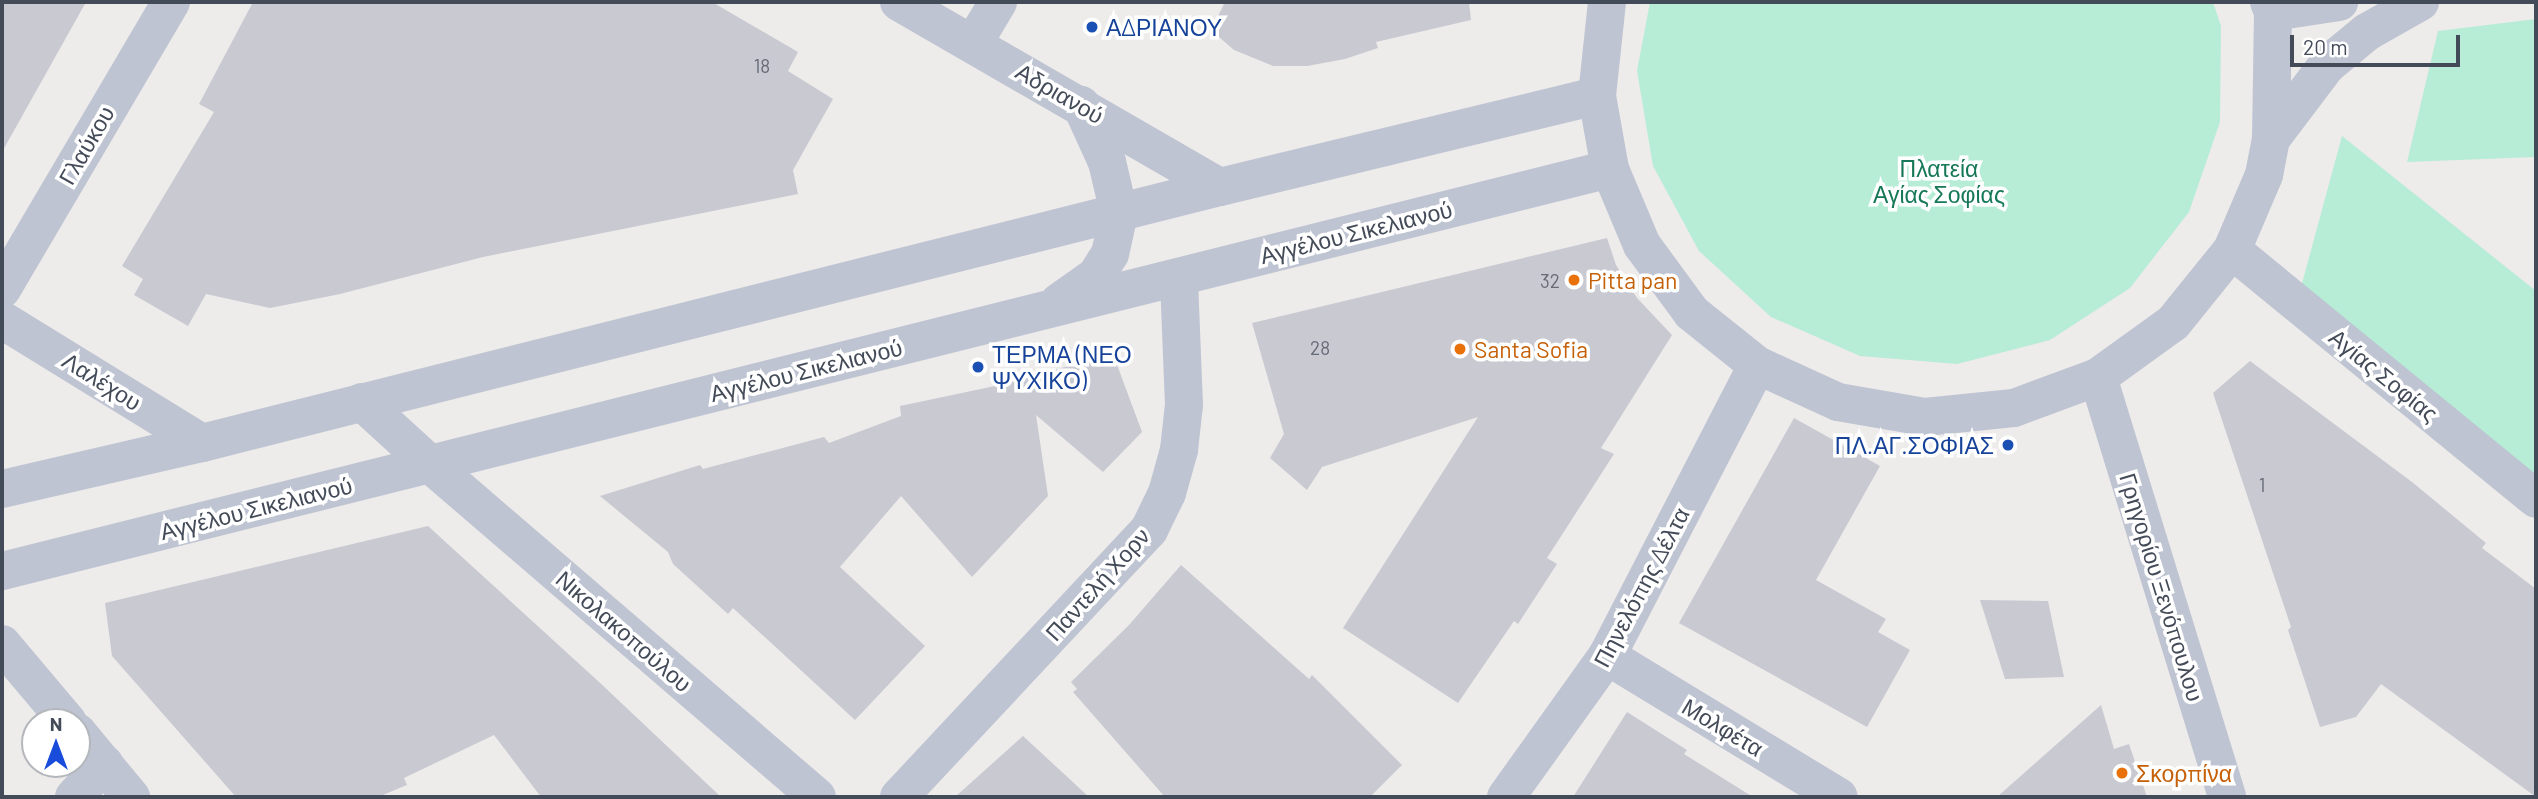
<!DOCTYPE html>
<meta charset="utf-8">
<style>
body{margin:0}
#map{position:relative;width:2538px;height:799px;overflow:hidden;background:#eeebeb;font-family:Barlow,sans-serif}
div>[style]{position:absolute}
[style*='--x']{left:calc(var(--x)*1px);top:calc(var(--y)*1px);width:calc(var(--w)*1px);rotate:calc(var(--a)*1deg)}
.green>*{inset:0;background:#b7edd6}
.building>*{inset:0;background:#c8c9d1}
.minor>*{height:38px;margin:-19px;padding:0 19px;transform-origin:19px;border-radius:19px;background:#bec4d1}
.dots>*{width:19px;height:19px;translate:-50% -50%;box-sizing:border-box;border:4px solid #fff;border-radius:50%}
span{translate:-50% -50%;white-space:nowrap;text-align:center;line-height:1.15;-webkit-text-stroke:7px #fff;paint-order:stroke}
.number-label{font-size:19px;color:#656a76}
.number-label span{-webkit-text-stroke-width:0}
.transit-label{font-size:23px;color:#164399}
.left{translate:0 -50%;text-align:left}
.right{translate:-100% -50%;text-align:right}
.street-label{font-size:23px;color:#444b58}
.park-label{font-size:23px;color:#167858}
.food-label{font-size:23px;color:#c56008}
.frame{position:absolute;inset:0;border:4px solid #444b58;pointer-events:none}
.north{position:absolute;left:21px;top:708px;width:70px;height:70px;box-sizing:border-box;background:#fff;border:2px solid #b4b7bc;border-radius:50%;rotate:0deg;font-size:19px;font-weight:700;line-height:28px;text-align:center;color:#444b58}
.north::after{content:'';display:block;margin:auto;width:24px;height:32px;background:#194cda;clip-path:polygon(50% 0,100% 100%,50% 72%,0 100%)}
.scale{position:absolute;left:2290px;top:35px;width:170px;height:32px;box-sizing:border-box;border:4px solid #444b58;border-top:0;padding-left:9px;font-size:21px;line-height:24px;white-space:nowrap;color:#444b58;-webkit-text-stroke:5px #fff;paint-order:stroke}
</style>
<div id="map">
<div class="green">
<i style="clip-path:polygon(1650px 2px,2213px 2px,2221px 26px,2220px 122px,2189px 212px,2130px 288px,2050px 340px,1957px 364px,1860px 356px,1771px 317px,1699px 251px,1653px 166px,1637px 71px)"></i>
<i style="clip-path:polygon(2536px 19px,2536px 157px,2407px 162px,2438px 31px)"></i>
<i style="clip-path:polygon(2342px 136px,2536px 291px,2536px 478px,2301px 287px)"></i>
</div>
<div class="building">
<i style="clip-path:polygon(2px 2px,86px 2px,2px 152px)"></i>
<i style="clip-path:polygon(253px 2px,712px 2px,798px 52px,788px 71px,833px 99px,793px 170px,798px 194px,483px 257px,340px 294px,270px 308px,206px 294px,188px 326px,134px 295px,143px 279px,122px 266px,214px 112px,199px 104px)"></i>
<i style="clip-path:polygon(1225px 2px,1469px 2px,1471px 20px,1376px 42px,1378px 48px,1345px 59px,1307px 66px,1273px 66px,1234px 50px,1211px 30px)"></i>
<i style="clip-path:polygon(1607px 238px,1616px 265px,1637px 298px,1672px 335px,1601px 448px,1614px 454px,1547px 558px,1557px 564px,1518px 624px,1514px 621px,1458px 703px,1343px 628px,1478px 417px,1322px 467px,1307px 490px,1270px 458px,1284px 434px,1252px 323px)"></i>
<i style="clip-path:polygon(1113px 354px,1142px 432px,1103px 472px,1036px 415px,1048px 496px,972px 577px,901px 496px,840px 567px,925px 646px,855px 720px,733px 608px,728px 614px,673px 564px,668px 552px,600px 496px,700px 465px,703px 469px,824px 437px,829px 443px,901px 416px,900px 406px,995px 386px)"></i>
<i style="clip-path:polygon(2250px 361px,2412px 482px,2486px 543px,2482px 548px,2536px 589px,2536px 797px,2381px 684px,2356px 717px,2320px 727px,2288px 630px,2291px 627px,2213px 393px)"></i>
<i style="clip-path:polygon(1794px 418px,1880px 466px,1816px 580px,1886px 619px,1878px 632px,1910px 650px,1867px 727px,1679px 623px)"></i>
<i style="clip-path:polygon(428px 526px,598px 681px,721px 797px,541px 797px,494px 735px,404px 778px,407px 785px,378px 797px,236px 797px,112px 656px,105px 603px)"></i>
<i style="clip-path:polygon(1181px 565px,1309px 679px,1312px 675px,1402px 765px,1370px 797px,1165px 797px,1073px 692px,1077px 689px,1071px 682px,1129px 625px)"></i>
<i style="clip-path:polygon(1980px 600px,2048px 601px,2064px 677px,2005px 679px)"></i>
<i style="clip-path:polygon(2101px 705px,2114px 749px,2129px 744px,2147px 797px,1997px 797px)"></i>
<i style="clip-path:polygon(1627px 712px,1687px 750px,1684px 754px,1753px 797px,1573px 797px)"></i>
<i style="clip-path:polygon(1023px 736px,1089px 797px,955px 797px)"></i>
</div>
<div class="minor">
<i style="--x:899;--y:2;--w:370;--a:30"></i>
<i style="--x:1607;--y:2;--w:95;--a:96.1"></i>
<i style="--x:1597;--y:96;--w:74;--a:79.9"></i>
<i style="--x:1610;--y:169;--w:82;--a:67.2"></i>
<i style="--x:1642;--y:245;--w:84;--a:53.7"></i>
<i style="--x:1692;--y:313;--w:83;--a:38.7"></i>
<i style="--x:1757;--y:365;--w:89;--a:24.6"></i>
<i style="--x:1838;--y:402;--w:88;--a:9.8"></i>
<i style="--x:1925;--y:417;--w:89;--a:-5.8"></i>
<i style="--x:2014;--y:408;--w:90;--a:-20.3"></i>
<i style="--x:2098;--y:377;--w:92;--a:-35.8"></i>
<i style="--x:2173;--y:323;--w:94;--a:-51.1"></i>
<i style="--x:2232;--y:250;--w:82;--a:-66.9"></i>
<i style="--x:2264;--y:175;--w:37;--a:-79"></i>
<i style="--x:2271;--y:139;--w:127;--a:-89.1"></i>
<i style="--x:2273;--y:12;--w:11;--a:-112"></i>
<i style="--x:2273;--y:12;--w:67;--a:-8.6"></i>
<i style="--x:973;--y:44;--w:49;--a:-59.2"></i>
<i style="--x:2271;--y:139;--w:93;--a:-52.9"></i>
<i style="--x:2327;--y:65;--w:52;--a:-39.5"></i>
<i style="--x:2367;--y:32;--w:61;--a:-29.5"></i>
<i style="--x:2232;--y:250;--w:393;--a:39.3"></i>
<i style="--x:2;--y:289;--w:333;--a:-59.5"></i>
<i style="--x:1059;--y:302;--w:45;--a:-35.1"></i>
<i style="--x:1096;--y:276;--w:26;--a:-58"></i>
<i style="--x:1110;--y:254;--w:42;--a:-77.6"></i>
<i style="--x:1119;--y:213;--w:52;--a:-103.2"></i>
<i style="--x:1107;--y:162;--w:63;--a:-114.5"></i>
<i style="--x:2;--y:320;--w:235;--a:31.6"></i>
<i style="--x:2098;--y:377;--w:439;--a:72.9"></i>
<i style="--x:362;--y:402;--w:93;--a:42.4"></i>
<i style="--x:431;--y:465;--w:509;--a:40.7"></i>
<i style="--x:2;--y:489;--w:205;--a:-13"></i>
<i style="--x:202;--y:443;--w:1050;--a:-14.12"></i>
<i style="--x:1220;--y:187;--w:388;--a:-13.6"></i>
<i style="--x:2;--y:571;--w:1657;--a:-14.04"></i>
<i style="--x:2;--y:644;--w:102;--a:49.8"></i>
<i style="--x:1607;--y:656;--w:271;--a:31.3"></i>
<i style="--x:77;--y:732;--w:85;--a:50.3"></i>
<i style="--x:74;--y:797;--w:45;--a:-47.7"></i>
<i style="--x:899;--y:797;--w:366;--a:-46.9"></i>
<i style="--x:1149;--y:530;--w:41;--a:-64.1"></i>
<i style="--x:1167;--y:493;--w:45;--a:-74.4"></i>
<i style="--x:1179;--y:450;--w:45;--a:-83.7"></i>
<i style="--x:1184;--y:405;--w:127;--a:-92.3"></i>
<i style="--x:1506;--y:797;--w:173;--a:-54.4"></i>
<i style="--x:1607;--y:656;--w:327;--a:-62.7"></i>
</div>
<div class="dots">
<i style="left:1092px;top:27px;background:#1a4fb4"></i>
<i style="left:1574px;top:280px;background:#e8710a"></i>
<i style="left:1460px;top:349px;background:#e8710a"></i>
<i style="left:978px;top:367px;background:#1a4fb4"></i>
<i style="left:2008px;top:445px;background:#1a4fb4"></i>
<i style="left:2122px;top:773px;background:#e8710a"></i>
</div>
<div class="number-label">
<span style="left:762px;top:66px">18</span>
<span style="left:1550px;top:281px">32</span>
<span style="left:1320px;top:348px">28</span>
<span style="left:2262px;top:485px">1</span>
</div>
<div class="transit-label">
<span class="left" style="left:1106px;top:27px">ΑΔΡΙΑΝΟΥ</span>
<span class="left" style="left:992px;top:367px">ΤΕΡΜΑ (ΝΕΟ<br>ΨΥΧΙΚΟ)</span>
<span class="right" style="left:1994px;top:445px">ΠΛ.ΑΓ.ΣΟΦΙΑΣ</span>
</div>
<div class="street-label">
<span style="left:1060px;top:93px;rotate:30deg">Αδριανού</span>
<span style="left:86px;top:145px;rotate:-60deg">Γλαύκου</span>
<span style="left:1356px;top:232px;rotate:-14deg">Αγγέλου Σικελιανού</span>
<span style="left:806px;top:370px;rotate:-14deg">Αγγέλου Σικελιανού</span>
<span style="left:2384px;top:375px;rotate:39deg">Αγίας Σοφίας</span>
<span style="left:102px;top:381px;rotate:32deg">Λαλέχου</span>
<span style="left:256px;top:508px;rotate:-14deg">Αγγέλου Σικελιανού</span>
<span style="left:1097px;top:584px;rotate:-48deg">Παντελή Χορν</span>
<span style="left:1641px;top:587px;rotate:-62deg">Πηνελόπης Δέλτα</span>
<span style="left:2162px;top:587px;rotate:73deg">Γρηγορίου Ξενόπουλου</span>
<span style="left:624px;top:631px;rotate:41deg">Νικολακοπούλου</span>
<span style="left:1723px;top:727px;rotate:31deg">Μολφέτα</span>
</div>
<div class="park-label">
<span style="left:1939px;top:181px">Πλατεία<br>Αγίας Σοφίας</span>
</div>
<div class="food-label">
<span class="left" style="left:1588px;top:280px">Pitta pan</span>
<span class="left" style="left:1474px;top:349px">Santa Sofia</span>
<span class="left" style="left:2136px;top:773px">Σκορπίνα</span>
</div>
<div class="frame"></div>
<div class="north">N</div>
<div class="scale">20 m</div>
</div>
